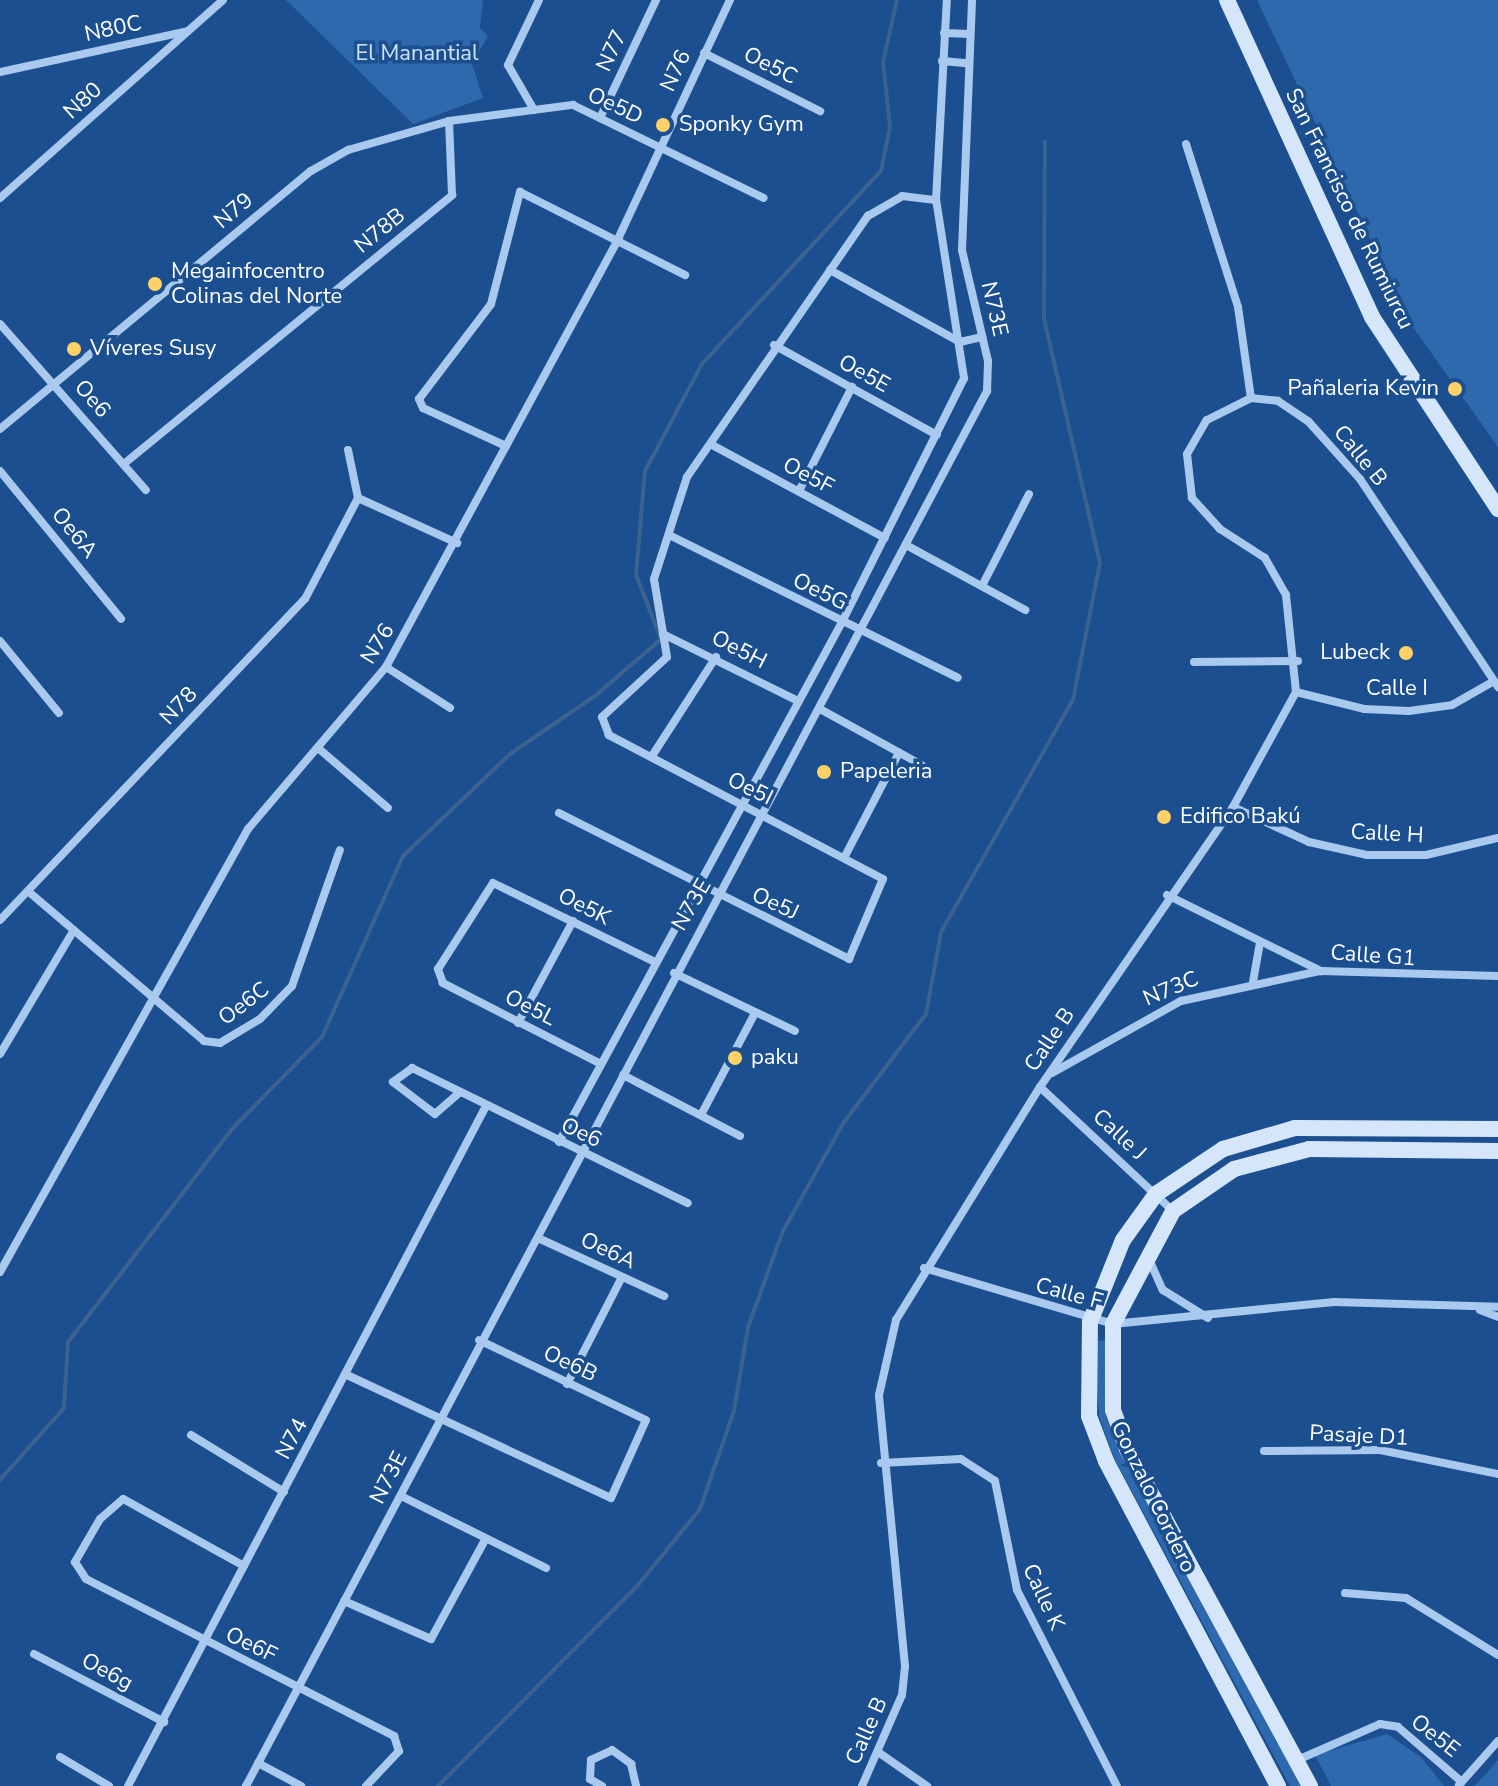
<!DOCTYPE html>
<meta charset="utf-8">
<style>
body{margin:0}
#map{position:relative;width:1498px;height:1786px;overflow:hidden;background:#1b4f8f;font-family:"Nunito Sans",sans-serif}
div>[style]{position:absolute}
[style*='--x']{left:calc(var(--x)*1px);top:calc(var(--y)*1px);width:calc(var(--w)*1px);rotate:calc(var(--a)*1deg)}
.green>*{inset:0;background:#2e69ad}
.stream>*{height:4px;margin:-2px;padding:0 2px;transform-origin:2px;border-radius:2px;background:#3c6290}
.street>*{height:8px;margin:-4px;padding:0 4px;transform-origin:4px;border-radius:4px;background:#a9c9ee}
.secondary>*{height:16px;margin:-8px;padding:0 8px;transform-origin:8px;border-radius:8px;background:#d6e6fa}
.dots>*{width:22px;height:22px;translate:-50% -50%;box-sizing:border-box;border:4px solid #1b4f8f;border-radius:50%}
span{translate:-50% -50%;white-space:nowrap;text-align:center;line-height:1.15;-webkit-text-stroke:7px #1b4f8f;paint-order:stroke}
.street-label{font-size:22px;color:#fff}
.park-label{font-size:22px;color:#cfe3fa}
.poi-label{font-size:22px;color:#fff}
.left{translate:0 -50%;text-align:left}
.right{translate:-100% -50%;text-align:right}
</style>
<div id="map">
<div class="green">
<i style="clip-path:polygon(286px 0,483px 0,480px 28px,488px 36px,472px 64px,483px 98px,413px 124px)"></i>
<i style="clip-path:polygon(1257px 0,1498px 0,1498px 447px,1410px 323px)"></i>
<i style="clip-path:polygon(1108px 1340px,1108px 1407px,1305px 1786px,1290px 1786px,1113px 1456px,1099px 1416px,1095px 1364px,1095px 1341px)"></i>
<i style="clip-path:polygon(1387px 1734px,1421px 1757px,1444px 1786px,1331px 1786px,1315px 1755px)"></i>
<i style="clip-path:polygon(1498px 1760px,1498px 1786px,1475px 1786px)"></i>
</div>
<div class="stream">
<i style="--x:0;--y:1480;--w:96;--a:-48.4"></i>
<i style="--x:64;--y:1408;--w:66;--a:-86.5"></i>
<i style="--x:68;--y:1342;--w:267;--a:-52.4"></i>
<i style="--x:231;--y:1130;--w:130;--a:-45.6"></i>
<i style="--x:322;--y:1037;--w:198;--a:-65.9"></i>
<i style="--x:403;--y:856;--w:148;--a:-43.6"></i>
<i style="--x:510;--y:754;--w:103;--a:-34.3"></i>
<i style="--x:595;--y:696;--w:87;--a:-40.8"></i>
<i style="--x:661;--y:639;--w:69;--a:-111.3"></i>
<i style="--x:636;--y:575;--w:104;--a:-85.1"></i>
<i style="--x:645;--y:471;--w:121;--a:-62"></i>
<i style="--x:702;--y:364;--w:263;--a:-47.2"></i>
<i style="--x:881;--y:171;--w:45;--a:-78.4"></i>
<i style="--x:890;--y:127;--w:65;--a:-96.1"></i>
<i style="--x:883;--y:62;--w:64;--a:-77.3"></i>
<i style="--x:438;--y:1786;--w:285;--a:-45.1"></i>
<i style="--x:639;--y:1584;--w:97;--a:-50.9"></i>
<i style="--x:700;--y:1509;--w:104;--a:-70.9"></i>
<i style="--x:734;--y:1411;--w:85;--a:-80.5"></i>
<i style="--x:748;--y:1327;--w:102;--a:-70"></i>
<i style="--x:783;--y:1231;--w:125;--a:-60.8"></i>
<i style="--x:844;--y:1122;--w:136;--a:-52.8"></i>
<i style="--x:926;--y:1014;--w:83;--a:-79.6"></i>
<i style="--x:941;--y:932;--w:267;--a:-60.4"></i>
<i style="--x:1073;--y:700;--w:140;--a:-78.9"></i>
<i style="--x:1100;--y:563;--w:250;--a:-102.9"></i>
<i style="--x:1044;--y:319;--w:177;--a:-89.7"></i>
</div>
<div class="street">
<i style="--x:944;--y:33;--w:26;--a:2"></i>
<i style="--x:704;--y:53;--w:130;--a:26.6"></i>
<i style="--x:942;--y:61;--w:25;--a:5"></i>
<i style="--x:0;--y:72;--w:192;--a:-12.3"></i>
<i style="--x:534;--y:110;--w:52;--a:-120"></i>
<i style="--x:508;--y:65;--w:72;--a:-64.5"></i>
<i style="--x:600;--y:118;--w:131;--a:-64.6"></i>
<i style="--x:1186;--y:144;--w:171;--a:72.3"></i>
<i style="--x:1238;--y:307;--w:92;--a:81.9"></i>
<i style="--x:0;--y:198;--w:298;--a:-41.6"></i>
<i style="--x:830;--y:270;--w:149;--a:29"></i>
<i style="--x:960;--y:342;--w:23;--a:-13"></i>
<i style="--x:0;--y:324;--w:221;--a:48.7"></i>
<i style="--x:774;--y:345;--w:186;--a:28.9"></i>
<i style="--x:0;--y:429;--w:404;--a:-39.7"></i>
<i style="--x:311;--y:171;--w:43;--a:-29.6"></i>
<i style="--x:348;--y:150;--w:105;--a:-16"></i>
<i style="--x:449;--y:121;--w:125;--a:-7.4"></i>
<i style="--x:573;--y:105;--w:212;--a:26"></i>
<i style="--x:506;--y:446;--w:91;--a:-155.4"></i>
<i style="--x:423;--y:408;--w:10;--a:-114"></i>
<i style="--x:419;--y:399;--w:119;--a:-52.8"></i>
<i style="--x:491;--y:304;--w:116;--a:-75.5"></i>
<i style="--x:520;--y:192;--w:185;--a:26.7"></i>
<i style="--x:714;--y:446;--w:194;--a:28.3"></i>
<i style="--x:348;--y:450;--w:49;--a:78.2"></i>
<i style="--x:358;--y:498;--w:109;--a:24.4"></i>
<i style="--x:125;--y:463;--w:423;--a:-39.3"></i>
<i style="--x:452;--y:195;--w:74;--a:-92.3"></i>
<i style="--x:0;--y:471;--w:191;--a:50.7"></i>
<i style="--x:799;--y:491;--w:117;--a:-63"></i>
<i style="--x:669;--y:535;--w:322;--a:26.3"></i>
<i style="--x:906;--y:545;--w:136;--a:28.6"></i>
<i style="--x:983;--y:584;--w:101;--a:-62.9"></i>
<i style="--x:663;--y:634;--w:151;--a:26.4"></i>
<i style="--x:0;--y:641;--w:93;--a:50.7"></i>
<i style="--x:1194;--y:662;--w:104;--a:-0.6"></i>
<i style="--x:386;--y:667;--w:76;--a:32.6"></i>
<i style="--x:1296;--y:692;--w:70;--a:14"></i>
<i style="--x:1364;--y:709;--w:45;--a:2.5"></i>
<i style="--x:1409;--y:711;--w:43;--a:-7.9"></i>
<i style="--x:1452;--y:705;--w:48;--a:-29.7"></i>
<i style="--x:820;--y:709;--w:116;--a:28.8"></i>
<i style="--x:318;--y:748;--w:92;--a:40.6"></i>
<i style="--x:652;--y:756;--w:118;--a:-57.1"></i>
<i style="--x:1233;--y:807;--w:84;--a:24.7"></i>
<i style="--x:1309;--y:842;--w:59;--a:12.6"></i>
<i style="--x:1367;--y:855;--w:59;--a:0"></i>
<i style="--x:1426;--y:855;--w:74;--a:-13.3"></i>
<i style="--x:559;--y:813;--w:325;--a:26.7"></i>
<i style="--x:849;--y:959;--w:87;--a:-67"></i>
<i style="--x:883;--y:879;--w:310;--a:-152.3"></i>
<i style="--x:609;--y:735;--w:19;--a:-111"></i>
<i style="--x:602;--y:717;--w:88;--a:-42.7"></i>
<i style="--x:667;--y:657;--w:79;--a:-99.5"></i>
<i style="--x:654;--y:579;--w:107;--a:-72.1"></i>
<i style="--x:687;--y:477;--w:318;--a:-55.3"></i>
<i style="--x:868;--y:216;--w:39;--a:-30"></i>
<i style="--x:902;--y:196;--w:34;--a:7"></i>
<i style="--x:844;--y:858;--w:119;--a:-62.4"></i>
<i style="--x:29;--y:892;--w:230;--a:40.4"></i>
<i style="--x:204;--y:1041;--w:16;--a:7"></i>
<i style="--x:220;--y:1043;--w:47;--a:-31"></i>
<i style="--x:260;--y:1019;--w:46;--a:-45.9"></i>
<i style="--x:292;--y:986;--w:144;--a:-70.6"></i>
<i style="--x:1167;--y:895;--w:172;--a:26.3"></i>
<i style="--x:1321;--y:971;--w:177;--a:1.6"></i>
<i style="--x:0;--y:920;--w:443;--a:-46.5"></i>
<i style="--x:305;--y:599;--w:114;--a:-62.3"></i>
<i style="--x:674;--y:973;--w:134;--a:25.6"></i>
<i style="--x:1253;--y:982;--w:39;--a:-80"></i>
<i style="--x:518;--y:1023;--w:116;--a:-61.7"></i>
<i style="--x:0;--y:1054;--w:144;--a:-59.2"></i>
<i style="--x:601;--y:1064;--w:178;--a:-152.9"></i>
<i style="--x:443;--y:983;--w:15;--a:-110"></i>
<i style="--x:438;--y:969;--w:102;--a:-57.4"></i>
<i style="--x:493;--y:883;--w:180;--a:26"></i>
<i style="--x:1052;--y:1073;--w:148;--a:-29.2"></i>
<i style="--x:1181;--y:1001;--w:142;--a:-12.2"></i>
<i style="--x:623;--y:1075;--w:132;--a:27.5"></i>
<i style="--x:1040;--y:1087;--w:182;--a:43"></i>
<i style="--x:459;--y:1093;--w:32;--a:139"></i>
<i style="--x:435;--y:1114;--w:53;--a:-142.7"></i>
<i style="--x:393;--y:1082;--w:24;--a:-36"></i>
<i style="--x:412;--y:1068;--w:307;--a:26.1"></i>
<i style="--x:701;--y:1115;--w:115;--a:-62.1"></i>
<i style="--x:559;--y:1142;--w:590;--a:-61.44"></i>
<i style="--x:841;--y:624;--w:275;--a:-63.4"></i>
<i style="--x:964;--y:378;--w:180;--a:-98.9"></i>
<i style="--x:936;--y:200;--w:200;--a:-86.9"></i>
<i style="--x:538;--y:1238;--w:139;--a:24.7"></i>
<i style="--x:1148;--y:1257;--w:36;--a:66"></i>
<i style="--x:1163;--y:1290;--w:53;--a:31.9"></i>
<i style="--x:924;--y:1268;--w:197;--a:16.5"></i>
<i style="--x:1113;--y:1324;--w:222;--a:-5.7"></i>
<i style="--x:1334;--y:1302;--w:164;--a:1.7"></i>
<i style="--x:0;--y:1272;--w:508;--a:-60.76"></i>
<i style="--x:248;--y:829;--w:213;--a:-49.6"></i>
<i style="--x:386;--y:667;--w:487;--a:-61.5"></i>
<i style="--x:618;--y:239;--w:264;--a:-64.9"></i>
<i style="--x:1480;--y:1310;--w:19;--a:21"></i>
<i style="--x:347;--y:1375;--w:291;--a:25"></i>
<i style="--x:611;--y:1498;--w:85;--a:-65.8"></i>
<i style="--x:646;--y:1420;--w:185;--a:-154.4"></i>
<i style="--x:567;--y:1384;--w:120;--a:-62.8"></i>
<i style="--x:191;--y:1435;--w:109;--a:31.5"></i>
<i style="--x:1264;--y:1451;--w:116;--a:-0.5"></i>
<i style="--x:1380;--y:1450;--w:120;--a:11.5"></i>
<i style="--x:881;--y:1463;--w:80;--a:-2.9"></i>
<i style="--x:961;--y:1459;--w:40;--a:32.9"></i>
<i style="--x:995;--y:1481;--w:111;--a:78.6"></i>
<i style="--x:1017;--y:1590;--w:220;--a:63"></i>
<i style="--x:401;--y:1496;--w:162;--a:26.4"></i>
<i style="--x:244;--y:1566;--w:138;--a:-151"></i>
<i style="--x:123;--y:1499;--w:30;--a:139"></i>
<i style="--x:100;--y:1519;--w:50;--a:120.2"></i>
<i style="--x:75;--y:1562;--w:20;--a:57"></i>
<i style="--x:86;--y:1579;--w:346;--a:27"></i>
<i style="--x:394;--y:1736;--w:16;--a:72"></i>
<i style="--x:399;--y:1751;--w:48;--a:133.3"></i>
<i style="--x:1345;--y:1593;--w:61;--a:4.7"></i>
<i style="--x:1406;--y:1598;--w:108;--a:31.8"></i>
<i style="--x:344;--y:1601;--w:95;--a:23.6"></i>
<i style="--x:431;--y:1639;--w:113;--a:-61.4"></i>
<i style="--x:34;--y:1654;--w:147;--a:27.6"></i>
<i style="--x:878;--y:1752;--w:60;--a:34.8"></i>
<i style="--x:60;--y:1757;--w:57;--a:30.6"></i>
<i style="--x:1295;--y:1761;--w:93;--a:-23.5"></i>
<i style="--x:1380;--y:1724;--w:18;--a:9"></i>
<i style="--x:1398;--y:1727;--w:84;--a:40.7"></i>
<i style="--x:258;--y:1763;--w:49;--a:28.1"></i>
<i style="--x:1459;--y:1785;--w:59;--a:-48.4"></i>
<i style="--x:128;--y:1786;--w:766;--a:-62.23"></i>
<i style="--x:246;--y:1786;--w:1580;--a:-62.02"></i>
<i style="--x:987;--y:391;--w:30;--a:-88"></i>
<i style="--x:988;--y:361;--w:114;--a:-103.2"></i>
<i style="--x:962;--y:250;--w:250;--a:-87.7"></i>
<i style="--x:602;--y:1786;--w:14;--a:-150"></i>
<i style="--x:590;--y:1779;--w:19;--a:-87"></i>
<i style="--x:591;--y:1760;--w:23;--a:-25"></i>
<i style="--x:612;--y:1750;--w:24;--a:36"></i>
<i style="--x:631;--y:1764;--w:23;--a:77"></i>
<i style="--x:862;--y:1786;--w:99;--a:-66.3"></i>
<i style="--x:902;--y:1695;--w:29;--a:-84"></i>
<i style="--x:905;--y:1666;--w:272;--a:-95.5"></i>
<i style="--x:879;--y:1395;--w:77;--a:-77.2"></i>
<i style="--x:896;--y:1320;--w:274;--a:-58.3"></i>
<i style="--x:1040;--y:1087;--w:340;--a:-55.4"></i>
<i style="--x:1233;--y:807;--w:131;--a:-61.3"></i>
<i style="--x:1296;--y:692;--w:98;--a:-95.9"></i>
<i style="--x:1286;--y:595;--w:43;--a:-119.6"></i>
<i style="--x:1265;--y:558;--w:54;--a:-147.2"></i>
<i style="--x:1220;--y:529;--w:42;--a:-132.1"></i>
<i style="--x:1192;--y:498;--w:44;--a:-96.5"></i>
<i style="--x:1187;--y:454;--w:39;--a:-60"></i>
<i style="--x:1207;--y:420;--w:49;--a:-26.6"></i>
<i style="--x:1251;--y:398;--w:27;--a:6"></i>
<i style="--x:1278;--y:401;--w:36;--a:34"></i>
<i style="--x:1308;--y:421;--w:78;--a:48.1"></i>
<i style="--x:1360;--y:479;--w:250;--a:56.4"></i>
</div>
<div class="secondary">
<i style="--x:1227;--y:0;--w:349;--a:65.4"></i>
<i style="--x:1372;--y:317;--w:230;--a:56.7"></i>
<i style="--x:1278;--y:1786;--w:368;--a:-117.9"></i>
<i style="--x:1106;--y:1461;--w:48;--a:-110.7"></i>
<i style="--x:1089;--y:1416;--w:94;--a:-89.4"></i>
<i style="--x:1090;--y:1322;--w:88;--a:-68.1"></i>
<i style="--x:1123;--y:1240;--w:57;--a:-54.3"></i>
<i style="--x:1156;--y:1194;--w:81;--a:-33.9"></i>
<i style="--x:1223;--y:1149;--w:75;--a:-16.3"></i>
<i style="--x:1295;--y:1128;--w:203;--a:0.3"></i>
<i style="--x:1310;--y:1786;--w:383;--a:-118.5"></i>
<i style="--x:1127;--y:1449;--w:41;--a:-109.7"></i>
<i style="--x:1113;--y:1410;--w:86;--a:-90"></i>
<i style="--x:1113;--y:1324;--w:128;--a:-62"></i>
<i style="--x:1173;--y:1211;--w:74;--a:-34.5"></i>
<i style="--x:1234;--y:1169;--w:78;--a:-14.9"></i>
<i style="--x:1309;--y:1149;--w:189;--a:0.6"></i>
</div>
<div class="dots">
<i style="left:663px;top:125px;background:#ffd166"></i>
<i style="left:155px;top:284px;background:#ffd166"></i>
<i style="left:74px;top:349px;background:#ffd166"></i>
<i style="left:1455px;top:389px;background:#ffd166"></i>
<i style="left:1406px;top:653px;background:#ffd166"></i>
<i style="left:824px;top:772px;background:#ffd166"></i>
<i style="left:1164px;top:817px;background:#ffd166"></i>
<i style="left:735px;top:1058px;background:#ffd166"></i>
</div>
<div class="street-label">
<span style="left:113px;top:29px;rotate:-12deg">N80C</span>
<span style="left:612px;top:51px;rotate:-65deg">N77</span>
<span style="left:770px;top:66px;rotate:27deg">Oe5C</span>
<span style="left:676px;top:71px;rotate:-65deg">N76</span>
<span style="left:83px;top:101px;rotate:-42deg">N80</span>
<span style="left:615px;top:106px;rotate:25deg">Oe5D</span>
<span style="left:1349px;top:209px;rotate:64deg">San Francisco de Rumiurcu</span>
<span style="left:234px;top:211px;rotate:-40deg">N79</span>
<span style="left:380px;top:231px;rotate:-39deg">N78B</span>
<span style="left:994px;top:309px;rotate:77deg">N73E</span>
<span style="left:864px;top:374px;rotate:29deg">Oe5E</span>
<span style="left:92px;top:399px;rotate:49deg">Oe6</span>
<span style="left:1360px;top:456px;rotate:51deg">Calle B</span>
<span style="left:808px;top:476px;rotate:28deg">Oe5F</span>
<span style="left:74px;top:533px;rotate:51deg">Oe6A</span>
<span style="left:820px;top:592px;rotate:26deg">Oe5G</span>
<span style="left:378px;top:644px;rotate:-58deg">N76</span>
<span style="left:739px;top:650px;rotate:27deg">Oe5H</span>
<span style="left:1397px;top:689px">Calle I</span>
<span style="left:179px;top:706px;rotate:-47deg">N78</span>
<span style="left:750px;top:789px;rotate:26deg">Oe5I</span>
<span style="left:1387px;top:834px;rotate:3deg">Calle H</span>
<span style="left:775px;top:904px;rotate:25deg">Oe5J</span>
<span style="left:692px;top:905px;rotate:-60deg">N73E</span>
<span style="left:584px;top:907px;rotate:27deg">Oe5K</span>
<span style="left:1373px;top:956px;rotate:4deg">Calle G1</span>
<span style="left:1171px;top:989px;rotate:-23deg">N73C</span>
<span style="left:244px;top:1004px;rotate:-37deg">Oe6C</span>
<span style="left:530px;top:1008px;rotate:27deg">Oe5L</span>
<span style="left:1050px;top:1040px;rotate:-56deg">Calle B</span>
<span style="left:581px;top:1133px;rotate:25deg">Oe6</span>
<span style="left:1119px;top:1135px;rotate:43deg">Calle J</span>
<span style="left:608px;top:1251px;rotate:25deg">Oe6A</span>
<span style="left:1069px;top:1294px;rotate:15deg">Calle F</span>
<span style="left:570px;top:1364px;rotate:25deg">Oe6B</span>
<span style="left:1359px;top:1436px;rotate:3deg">Pasaje D1</span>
<span style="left:292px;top:1439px;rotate:-62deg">N74</span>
<span style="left:389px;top:1478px;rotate:-63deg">N73E</span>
<span style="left:1153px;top:1497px;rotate:64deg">Gonzalo Cordero</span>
<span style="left:1043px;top:1597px;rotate:65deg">Calle K</span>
<span style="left:251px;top:1645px;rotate:26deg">Oe6F</span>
<span style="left:107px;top:1672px;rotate:28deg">Oe6g</span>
<span style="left:867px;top:1731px;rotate:-66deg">Calle B</span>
<span style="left:1435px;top:1736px;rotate:38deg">Oe5E</span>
</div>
<div class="park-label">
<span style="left:417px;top:54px">El Manantial</span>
</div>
<div class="poi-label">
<span class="left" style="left:679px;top:125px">Sponky Gym</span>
<span class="left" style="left:171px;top:284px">Megainfocentro<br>Colinas del Norte</span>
<span class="left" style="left:90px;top:349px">Víveres Susy</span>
<span class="right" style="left:1439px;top:389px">Pañaleria Kevin</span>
<span class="right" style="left:1390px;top:653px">Lubeck</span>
<span class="left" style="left:840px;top:772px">Papeleria</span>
<span class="left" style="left:1180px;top:817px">Edifico Bakú</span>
<span class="left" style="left:751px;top:1058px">paku</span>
</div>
</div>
